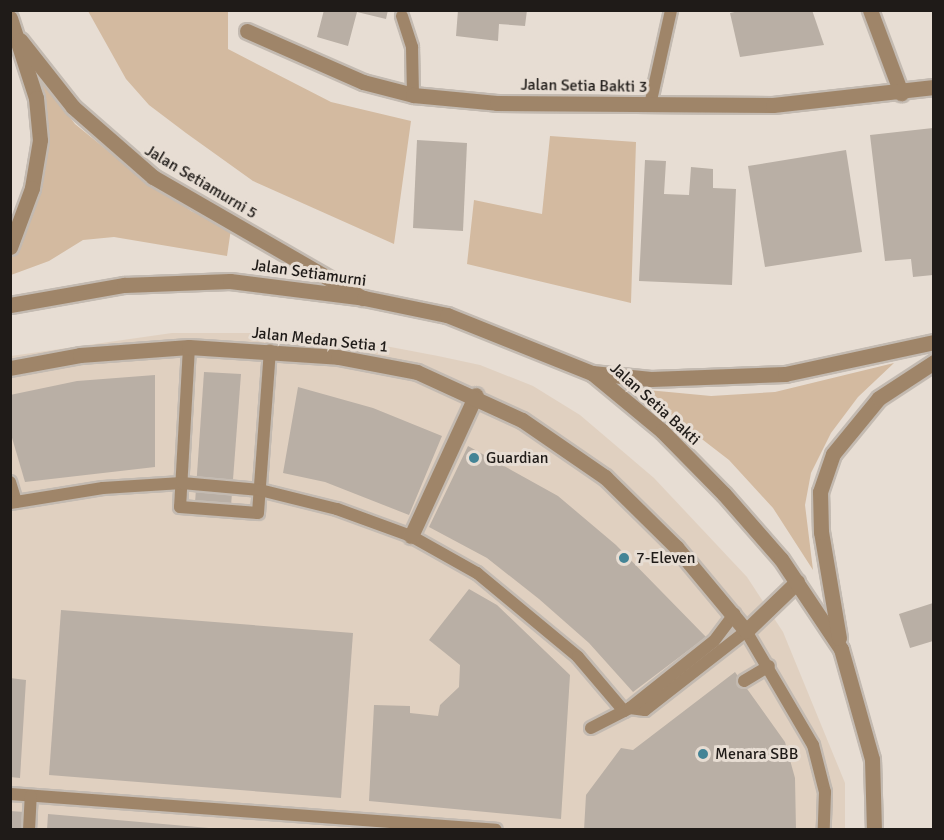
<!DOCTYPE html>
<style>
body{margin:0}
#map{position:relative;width:944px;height:840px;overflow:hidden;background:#e7ddd3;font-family:Signika,sans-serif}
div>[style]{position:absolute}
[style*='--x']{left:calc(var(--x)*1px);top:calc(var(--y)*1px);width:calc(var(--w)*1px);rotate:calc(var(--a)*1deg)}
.built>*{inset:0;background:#e0d0c0}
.green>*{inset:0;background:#d3baa0}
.building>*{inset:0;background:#b9afa5}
.roads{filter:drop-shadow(2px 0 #c3bab1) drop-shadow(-2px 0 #c3bab1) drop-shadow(0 2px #c3bab1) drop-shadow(0 -2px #c3bab1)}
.service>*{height:12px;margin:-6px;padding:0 6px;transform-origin:6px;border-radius:6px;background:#9f8569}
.pedestrian>*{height:15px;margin:-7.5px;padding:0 7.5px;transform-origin:7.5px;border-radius:7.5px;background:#9f8569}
.minor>*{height:15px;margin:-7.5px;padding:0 7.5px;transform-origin:7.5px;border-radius:7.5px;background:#9f8569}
.tertiary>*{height:15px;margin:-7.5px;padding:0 7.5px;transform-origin:7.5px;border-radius:7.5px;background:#9f8569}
.dots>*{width:16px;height:16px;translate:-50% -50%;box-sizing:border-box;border:3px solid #e7ddd3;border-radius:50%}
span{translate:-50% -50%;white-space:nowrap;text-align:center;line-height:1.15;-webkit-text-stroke:6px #e7ddd3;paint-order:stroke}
.street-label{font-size:16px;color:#1f1b18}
.poi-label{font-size:16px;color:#1f1b18}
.left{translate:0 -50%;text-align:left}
.frame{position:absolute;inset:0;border:12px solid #1f1b18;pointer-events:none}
</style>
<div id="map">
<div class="built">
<i style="clip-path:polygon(172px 333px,317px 333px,438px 356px,480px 365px,533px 386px,580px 415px,654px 478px,747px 577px,783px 632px,845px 783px,845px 829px,11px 830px,11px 356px)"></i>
</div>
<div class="green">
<i style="clip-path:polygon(88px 11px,228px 11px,228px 49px,331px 102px,411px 121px,394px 244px,253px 181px,186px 133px,149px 105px,126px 79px)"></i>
<i style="clip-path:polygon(36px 72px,75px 124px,123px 163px,191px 211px,231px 229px,227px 256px,114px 237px,83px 240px,49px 261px,11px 275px,11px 258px,32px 213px,47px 142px)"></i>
<i style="clip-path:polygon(550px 136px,636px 142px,631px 303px,467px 264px,474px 200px,542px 214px)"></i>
<i style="clip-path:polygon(894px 363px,858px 397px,831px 433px,811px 473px,805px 505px,813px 570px,773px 508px,729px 460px,637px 389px,711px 396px,775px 392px)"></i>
</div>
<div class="building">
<i style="clip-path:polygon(324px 10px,388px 10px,386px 19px,357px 12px,348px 46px,317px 37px)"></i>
<i style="clip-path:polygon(458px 10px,527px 10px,525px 26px,499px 24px,498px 41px,456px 36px)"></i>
<i style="clip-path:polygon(744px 10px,812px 10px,824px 45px,740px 57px,730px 13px)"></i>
<i style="clip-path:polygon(933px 128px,933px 275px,913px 277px,911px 259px,885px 261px,870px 135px)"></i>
<i style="clip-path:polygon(417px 140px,467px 143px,463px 231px,413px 228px)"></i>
<i style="clip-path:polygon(846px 150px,862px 252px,765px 267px,748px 166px)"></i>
<i style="clip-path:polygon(645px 160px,666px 161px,664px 194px,689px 195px,691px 167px,713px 169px,713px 188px,736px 189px,732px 285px,639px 281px)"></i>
<i style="clip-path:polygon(204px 372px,241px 374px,231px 506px,195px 503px)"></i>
<i style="clip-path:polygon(155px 375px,155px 467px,25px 482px,10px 431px,10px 395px,77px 381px)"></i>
<i style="clip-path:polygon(298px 387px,373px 408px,442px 436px,409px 515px,325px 482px,283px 473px)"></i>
<i style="clip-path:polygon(468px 446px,558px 496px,616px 545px,706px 637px,633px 692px,589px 643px,539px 599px,487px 558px,429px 527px)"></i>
<i style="clip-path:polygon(469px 589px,497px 605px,570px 675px,561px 819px,369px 801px,374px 705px,410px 706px,410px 713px,438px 716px,440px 705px,459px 687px,460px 665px,429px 640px)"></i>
<i style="clip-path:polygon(933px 603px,933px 641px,910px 648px,899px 614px)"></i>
<i style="clip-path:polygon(61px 610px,353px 633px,341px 798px,49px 775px)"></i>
<i style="clip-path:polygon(735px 672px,785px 742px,795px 778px,796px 830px,584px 830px,586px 795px,621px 748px,633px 750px)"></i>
<i style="clip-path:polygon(10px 678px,26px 680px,20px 778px,10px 777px)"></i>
<i style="clip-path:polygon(10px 811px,24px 812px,22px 830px,10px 830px)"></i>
<i style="clip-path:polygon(48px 814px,209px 828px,209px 830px,47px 830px)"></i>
</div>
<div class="roads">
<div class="service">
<i style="--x:402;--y:16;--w:33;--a:72"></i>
<i style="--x:412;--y:47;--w:48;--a:88.8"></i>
<i style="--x:650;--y:105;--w:97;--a:-77.5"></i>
<i style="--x:189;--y:347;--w:160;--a:93.2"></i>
<i style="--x:180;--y:507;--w:78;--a:4.4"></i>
<i style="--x:258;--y:513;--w:163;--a:-85.8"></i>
<i style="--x:10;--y:482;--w:21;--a:73"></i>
<i style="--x:10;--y:503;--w:94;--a:-9.2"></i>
<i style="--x:103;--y:488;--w:79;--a:-3.6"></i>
<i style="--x:182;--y:483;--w:78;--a:5.1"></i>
<i style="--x:260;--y:490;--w:79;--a:13.9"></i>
<i style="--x:337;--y:509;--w:79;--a:20"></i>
<i style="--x:411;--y:536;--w:76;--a:29.3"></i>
<i style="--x:477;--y:573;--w:131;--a:39.7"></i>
<i style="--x:578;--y:657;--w:71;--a:49.6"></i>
<i style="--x:744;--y:681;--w:29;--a:-31"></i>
<i style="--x:630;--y:708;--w:15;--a:8"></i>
<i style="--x:645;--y:710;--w:128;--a:-38"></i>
<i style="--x:746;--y:631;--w:132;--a:59.6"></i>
<i style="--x:813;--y:745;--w:49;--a:75.7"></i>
<i style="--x:825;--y:792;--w:38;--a:92"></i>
<i style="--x:591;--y:728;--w:44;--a:-27.1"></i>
<i style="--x:630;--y:708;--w:107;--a:-38.6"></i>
<i style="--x:714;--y:641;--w:34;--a:-53"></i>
<i style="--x:10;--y:794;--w:487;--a:4.2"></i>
<i style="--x:29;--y:830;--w:34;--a:-87"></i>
</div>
<div class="pedestrian">
<i style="--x:411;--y:536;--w:155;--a:-65.3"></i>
</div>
<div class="minor">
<i style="--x:870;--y:10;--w:89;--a:69.5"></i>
<i style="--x:10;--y:18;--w:84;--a:72"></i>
<i style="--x:36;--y:98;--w:42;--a:84.6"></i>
<i style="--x:40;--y:140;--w:49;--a:99.5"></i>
<i style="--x:32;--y:188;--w:63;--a:110.4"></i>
<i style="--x:247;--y:31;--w:127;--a:23.7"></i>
<i style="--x:363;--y:82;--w:52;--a:14.6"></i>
<i style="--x:413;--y:95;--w:84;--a:5.4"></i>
<i style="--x:497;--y:103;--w:276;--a:0.4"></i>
<i style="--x:773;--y:105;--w:162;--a:-6.4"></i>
<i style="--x:20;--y:40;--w:85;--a:51.7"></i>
<i style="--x:73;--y:107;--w:106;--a:41.2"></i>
<i style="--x:153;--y:177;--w:242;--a:30"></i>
<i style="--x:10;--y:368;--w:71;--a:-10.5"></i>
<i style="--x:80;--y:355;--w:109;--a:-4.2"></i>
<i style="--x:189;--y:347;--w:149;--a:3.8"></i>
<i style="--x:338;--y:357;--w:80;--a:10.8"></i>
<i style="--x:417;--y:372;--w:115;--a:24.6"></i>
<i style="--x:522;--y:420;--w:101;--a:34.5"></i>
<i style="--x:605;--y:477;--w:100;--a:44.6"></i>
<i style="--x:676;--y:547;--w:109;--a:50.2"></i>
<i style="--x:746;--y:631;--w:71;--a:-43.9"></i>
</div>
<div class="tertiary">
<i style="--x:10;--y:305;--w:116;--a:-10"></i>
<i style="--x:124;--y:285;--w:106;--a:-2.2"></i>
<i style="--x:230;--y:281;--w:135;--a:7.2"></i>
<i style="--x:364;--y:298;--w:85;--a:11.6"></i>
<i style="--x:447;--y:315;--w:156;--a:21.8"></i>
<i style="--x:592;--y:373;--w:59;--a:5.8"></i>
<i style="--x:651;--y:379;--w:134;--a:-2.1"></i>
<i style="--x:785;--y:374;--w:152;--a:-12.1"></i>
<i style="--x:592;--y:373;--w:91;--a:39.6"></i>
<i style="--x:662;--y:431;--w:88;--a:45.5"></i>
<i style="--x:724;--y:494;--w:86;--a:48.8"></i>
<i style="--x:781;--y:559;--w:108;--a:56.3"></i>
<i style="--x:841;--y:649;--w:114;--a:74.3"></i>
<i style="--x:872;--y:759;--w:71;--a:88.4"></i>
<i style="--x:839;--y:638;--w:108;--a:-99.6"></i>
<i style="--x:821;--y:532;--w:40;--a:-91.4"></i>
<i style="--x:820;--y:492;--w:40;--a:-71.1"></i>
<i style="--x:833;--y:454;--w:72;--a:-50.6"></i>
<i style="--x:879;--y:398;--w:66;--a:-33.2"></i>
</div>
</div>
<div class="dots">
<i style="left:474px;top:458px;background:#438496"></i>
<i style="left:624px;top:558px;background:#438496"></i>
<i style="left:703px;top:754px;background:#438496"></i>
</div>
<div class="street-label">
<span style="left:584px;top:86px;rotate:1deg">Jalan Setia Bakti 3</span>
<span style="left:201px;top:182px;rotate:31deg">Jalan Setiamurni 5</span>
<span style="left:309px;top:273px;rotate:8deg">Jalan Setiamurni</span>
<span style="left:320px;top:340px;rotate:6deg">Jalan Medan Setia 1</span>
<span style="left:655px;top:404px;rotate:42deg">Jalan Setia Bakti</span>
</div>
<div class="poi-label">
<span class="left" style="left:486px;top:458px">Guardian</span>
<span class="left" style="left:636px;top:558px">7-Eleven</span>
<span class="left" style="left:715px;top:754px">Menara SBB</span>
</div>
<div class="frame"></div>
</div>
